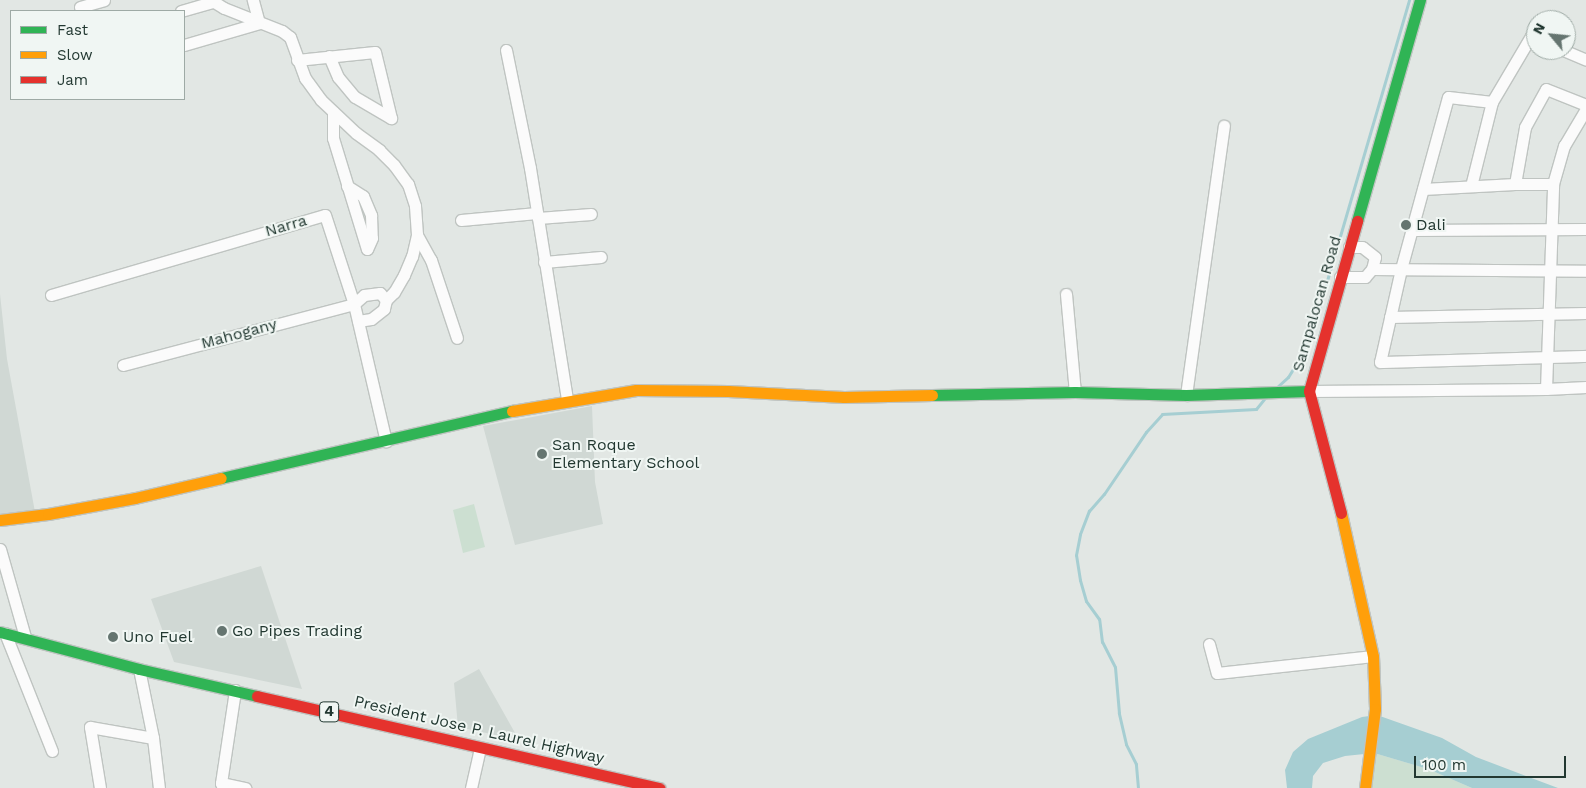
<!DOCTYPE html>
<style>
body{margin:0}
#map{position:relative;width:1586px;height:788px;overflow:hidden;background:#e2e7e4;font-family:"Work Sans",sans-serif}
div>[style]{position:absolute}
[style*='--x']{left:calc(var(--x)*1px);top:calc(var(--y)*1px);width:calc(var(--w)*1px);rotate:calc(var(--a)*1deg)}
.built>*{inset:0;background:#d0d8d4}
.green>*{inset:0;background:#ccdfd1}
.water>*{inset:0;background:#a6ced2}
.stream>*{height:3px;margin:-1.5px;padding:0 1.5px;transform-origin:1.5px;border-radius:1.5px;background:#a6ced2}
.roads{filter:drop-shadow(1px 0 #bfc4c1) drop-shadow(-1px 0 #bfc4c1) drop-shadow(0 1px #bfc4c1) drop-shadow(0 -1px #bfc4c1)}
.street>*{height:11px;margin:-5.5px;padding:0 5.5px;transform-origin:5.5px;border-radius:5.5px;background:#fbfbfb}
.fast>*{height:11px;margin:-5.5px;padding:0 5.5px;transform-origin:5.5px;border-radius:5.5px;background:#30b455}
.slow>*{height:11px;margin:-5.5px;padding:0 5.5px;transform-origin:5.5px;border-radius:5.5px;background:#ff9f0a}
.jam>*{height:11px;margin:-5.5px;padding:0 5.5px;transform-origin:5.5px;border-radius:5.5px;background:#e5322d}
.dots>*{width:14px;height:14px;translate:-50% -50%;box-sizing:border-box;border:2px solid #f0f6f3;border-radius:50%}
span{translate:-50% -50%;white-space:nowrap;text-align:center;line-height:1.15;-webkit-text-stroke:4px #f0f6f3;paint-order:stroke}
.shield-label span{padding:1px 4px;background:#f0f6f3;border:1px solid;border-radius:4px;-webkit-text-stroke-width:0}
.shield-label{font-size:15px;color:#223831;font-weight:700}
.poi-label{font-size:16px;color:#223831}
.left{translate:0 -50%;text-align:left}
.street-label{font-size:16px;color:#223831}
.legend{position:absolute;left:10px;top:10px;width:175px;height:90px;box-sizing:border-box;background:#f0f6f3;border:1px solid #9eaaa5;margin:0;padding:6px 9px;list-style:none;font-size:15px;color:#223831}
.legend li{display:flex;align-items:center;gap:10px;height:25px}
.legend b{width:25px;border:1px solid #9eaaa5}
.north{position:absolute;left:1526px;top:10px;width:50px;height:50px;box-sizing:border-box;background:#f0f6f3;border:1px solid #9eaaa5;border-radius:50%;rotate:298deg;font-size:14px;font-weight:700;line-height:20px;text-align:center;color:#223831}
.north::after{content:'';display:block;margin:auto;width:18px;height:22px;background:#657570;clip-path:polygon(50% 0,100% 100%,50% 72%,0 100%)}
.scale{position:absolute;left:1414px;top:756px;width:152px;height:22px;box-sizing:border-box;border:2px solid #223831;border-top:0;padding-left:6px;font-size:15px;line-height:18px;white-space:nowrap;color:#223831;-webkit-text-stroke:4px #f0f6f3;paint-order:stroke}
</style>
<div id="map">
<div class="built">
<i style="clip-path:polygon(0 294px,7px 359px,35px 512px,0 514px)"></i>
<i style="clip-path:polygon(592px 406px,595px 482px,603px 524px,515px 545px,483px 426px)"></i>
<i style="clip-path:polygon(261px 566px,302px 689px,174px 662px,151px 599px)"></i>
<i style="clip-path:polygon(479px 669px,519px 740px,458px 727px,454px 683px)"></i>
</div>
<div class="green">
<i style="clip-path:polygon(474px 504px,485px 547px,463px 553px,453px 510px)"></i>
<i style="clip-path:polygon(1374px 753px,1428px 769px,1472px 788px,1365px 788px)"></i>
</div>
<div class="water">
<i style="clip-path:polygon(1377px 715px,1442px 738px,1476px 757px,1558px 788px,1472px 788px,1428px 769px,1374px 753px,1345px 756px,1323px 763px,1313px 776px,1312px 788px,1287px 788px,1285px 770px,1293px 752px,1308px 739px,1362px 717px)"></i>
</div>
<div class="stream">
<i style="--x:1277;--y:387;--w:15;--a:-42"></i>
<i style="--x:1288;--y:377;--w:22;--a:-58"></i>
<i style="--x:1300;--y:358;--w:36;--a:-67"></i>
<i style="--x:1314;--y:325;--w:339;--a:-73.7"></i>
<i style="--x:1138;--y:788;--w:24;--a:-95"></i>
<i style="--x:1136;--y:764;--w:22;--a:-117"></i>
<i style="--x:1126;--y:744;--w:32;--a:-103"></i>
<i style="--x:1119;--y:713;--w:46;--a:-95"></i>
<i style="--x:1115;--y:667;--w:28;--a:-117"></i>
<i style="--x:1102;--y:642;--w:23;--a:-97"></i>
<i style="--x:1099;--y:619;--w:22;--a:-126"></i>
<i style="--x:1086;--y:601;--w:22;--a:-106"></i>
<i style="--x:1080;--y:580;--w:25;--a:-99"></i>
<i style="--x:1076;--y:555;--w:21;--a:-79"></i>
<i style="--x:1080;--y:534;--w:25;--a:-69"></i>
<i style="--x:1089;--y:511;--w:23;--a:-49"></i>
<i style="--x:1104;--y:494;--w:75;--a:-55.9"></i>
<i style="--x:1146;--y:432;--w:24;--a:-48"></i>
<i style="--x:1162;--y:414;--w:94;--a:-3"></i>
<i style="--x:1256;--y:409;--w:14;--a:-51"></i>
</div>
<div class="roads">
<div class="street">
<i style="--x:211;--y:0;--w:15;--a:32"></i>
<i style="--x:224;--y:8;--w:62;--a:21.6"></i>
<i style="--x:282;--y:31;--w:10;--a:37"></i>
<i style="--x:290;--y:37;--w:44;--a:69.9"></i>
<i style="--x:305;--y:78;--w:27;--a:54"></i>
<i style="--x:321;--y:100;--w:48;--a:43.3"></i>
<i style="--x:356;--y:133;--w:29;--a:36"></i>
<i style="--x:379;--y:150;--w:21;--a:45"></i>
<i style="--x:394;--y:165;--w:24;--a:54"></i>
<i style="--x:408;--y:184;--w:23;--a:72"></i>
<i style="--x:415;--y:206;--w:29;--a:86"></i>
<i style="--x:417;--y:235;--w:22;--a:103"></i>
<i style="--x:412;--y:256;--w:21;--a:113"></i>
<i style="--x:404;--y:275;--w:20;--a:120"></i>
<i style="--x:394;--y:292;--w:11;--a:135"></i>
<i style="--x:80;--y:7;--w:25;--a:-16"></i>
<i style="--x:181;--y:11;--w:33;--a:-16"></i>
<i style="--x:184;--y:45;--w:78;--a:-16.3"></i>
<i style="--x:259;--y:23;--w:24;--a:-105"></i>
<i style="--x:506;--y:50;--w:120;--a:78.5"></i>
<i style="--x:530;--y:168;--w:235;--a:80.9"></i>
<i style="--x:1563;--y:50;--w:25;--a:23"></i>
<i style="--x:329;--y:56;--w:23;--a:67"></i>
<i style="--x:338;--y:77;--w:26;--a:50"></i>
<i style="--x:355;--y:97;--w:42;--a:30.3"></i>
<i style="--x:297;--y:60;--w:78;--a:-5.9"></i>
<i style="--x:375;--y:52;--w:68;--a:76.4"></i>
<i style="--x:1492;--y:102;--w:44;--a:-173.5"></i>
<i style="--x:1448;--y:97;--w:178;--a:105.3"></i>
<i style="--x:1401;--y:269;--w:95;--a:102.7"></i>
<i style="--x:1380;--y:362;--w:206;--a:-1.7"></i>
<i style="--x:333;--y:112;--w:26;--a:90"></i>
<i style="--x:333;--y:138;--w:116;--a:73"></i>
<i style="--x:1515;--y:184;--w:58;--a:-80"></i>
<i style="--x:1525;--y:127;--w:43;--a:-61.1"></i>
<i style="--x:1546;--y:89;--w:43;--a:21.8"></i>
<i style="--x:347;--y:186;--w:19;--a:32"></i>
<i style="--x:363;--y:196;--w:21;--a:67"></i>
<i style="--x:371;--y:215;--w:23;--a:88"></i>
<i style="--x:372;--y:238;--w:12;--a:114"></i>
<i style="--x:1471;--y:186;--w:87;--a:-76"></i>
<i style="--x:1492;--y:102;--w:77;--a:-59.4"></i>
<i style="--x:1531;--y:36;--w:5;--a:22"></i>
<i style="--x:1423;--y:189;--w:92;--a:-3.1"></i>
<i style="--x:1515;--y:184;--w:38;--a:0"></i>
<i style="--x:538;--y:218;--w:53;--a:-4.3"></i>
<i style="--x:461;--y:220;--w:76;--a:-5.3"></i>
<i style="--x:1412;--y:230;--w:174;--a:-0.3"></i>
<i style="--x:417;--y:235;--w:29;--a:61"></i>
<i style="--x:431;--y:260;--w:82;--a:71.6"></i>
<i style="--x:544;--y:262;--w:57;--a:-5"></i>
<i style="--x:1372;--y:269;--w:214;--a:0.5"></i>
<i style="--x:1340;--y:277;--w:25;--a:0"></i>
<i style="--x:1365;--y:277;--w:11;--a:-49"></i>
<i style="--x:1372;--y:269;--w:12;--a:-76"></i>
<i style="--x:1375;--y:257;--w:16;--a:-142"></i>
<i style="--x:1362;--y:247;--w:13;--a:180"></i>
<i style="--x:1066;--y:294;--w:98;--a:84.8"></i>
<i style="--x:51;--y:295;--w:285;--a:-16.3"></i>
<i style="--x:325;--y:215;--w:94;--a:72"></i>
<i style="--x:354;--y:304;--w:141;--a:76.9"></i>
<i style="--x:1390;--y:317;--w:196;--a:-1.2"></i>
<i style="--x:123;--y:365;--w:239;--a:-14.8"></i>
<i style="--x:354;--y:304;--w:13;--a:-42"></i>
<i style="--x:364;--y:295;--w:16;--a:-7"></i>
<i style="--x:380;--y:293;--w:9;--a:49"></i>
<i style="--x:386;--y:300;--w:9;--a:103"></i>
<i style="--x:384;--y:309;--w:16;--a:142"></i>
<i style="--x:371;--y:319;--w:13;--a:171"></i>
<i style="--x:1546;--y:389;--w:205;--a:-88"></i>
<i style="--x:1553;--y:184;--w:40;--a:-74"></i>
<i style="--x:1564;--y:146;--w:43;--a:-59.3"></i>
<i style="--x:1309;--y:391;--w:237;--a:-0.5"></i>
<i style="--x:1546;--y:389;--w:40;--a:-2.9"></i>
<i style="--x:1186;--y:395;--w:272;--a:-82"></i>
<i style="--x:0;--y:549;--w:91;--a:74.1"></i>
<i style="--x:5;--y:633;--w:127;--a:68.3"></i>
<i style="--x:1209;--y:644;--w:30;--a:75"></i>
<i style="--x:1217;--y:673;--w:157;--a:-6.2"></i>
<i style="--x:139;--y:669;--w:70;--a:78.5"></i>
<i style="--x:153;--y:738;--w:50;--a:83.2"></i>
<i style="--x:221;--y:783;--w:25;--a:12"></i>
<i style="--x:100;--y:788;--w:62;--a:-99.3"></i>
<i style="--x:90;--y:727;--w:64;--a:9.9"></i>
<i style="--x:223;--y:788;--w:5;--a:-112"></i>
<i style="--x:221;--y:783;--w:94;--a:-81.4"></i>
<i style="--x:471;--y:788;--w:41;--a:-77.3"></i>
</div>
<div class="fast">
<i style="--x:1357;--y:221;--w:230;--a:-74.1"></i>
<i style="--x:932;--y:395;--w:143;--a:-1.2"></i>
<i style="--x:1075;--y:392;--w:111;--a:1.5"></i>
<i style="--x:1186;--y:395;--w:123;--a:-1.9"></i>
<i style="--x:221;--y:478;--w:299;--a:-13"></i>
<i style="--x:0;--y:632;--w:144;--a:14.9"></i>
<i style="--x:139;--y:669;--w:121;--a:12.9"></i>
</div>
<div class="slow">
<i style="--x:512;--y:411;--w:126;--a:-9.6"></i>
<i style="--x:636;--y:390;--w:92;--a:0.6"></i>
<i style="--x:728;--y:391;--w:116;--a:3"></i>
<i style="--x:844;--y:397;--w:88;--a:-1.3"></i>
<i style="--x:1341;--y:513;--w:147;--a:77.4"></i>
<i style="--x:1373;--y:656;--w:53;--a:87.8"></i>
<i style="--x:1375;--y:709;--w:80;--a:97.2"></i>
<i style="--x:0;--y:520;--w:48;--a:-7.1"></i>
<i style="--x:48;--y:514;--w:88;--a:-10.4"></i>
<i style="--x:135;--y:498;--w:88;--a:-13.1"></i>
</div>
<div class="jam">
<i style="--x:1341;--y:513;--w:126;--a:-104.7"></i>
<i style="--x:1309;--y:391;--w:177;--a:-74.2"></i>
<i style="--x:257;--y:696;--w:413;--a:12.9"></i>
</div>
</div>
<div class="dots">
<i style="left:1406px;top:225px;background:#657570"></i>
<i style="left:542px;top:454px;background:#657570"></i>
<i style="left:222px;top:631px;background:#657570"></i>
<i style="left:113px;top:637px;background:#657570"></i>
</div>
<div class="shield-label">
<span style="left:329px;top:712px">4</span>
</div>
<div class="poi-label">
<span class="left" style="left:1416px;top:225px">Dali</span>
<span class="left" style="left:552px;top:454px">San Roque<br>Elementary School</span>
<span class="left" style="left:232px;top:631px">Go Pipes Trading</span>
<span class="left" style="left:123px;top:637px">Uno Fuel</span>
</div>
<div class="street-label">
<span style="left:286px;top:226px;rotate:-16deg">Narra</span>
<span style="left:1317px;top:304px;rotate:-74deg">Sampalocan Road</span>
<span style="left:239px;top:334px;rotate:-15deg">Mahogany</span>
<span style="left:479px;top:730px;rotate:13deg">President Jose P. Laurel Highway</span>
</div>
<ul class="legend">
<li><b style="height:6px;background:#30b455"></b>Fast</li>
<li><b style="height:6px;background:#ff9f0a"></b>Slow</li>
<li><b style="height:6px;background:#e5322d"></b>Jam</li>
</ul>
<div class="north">N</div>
<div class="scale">100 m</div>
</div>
